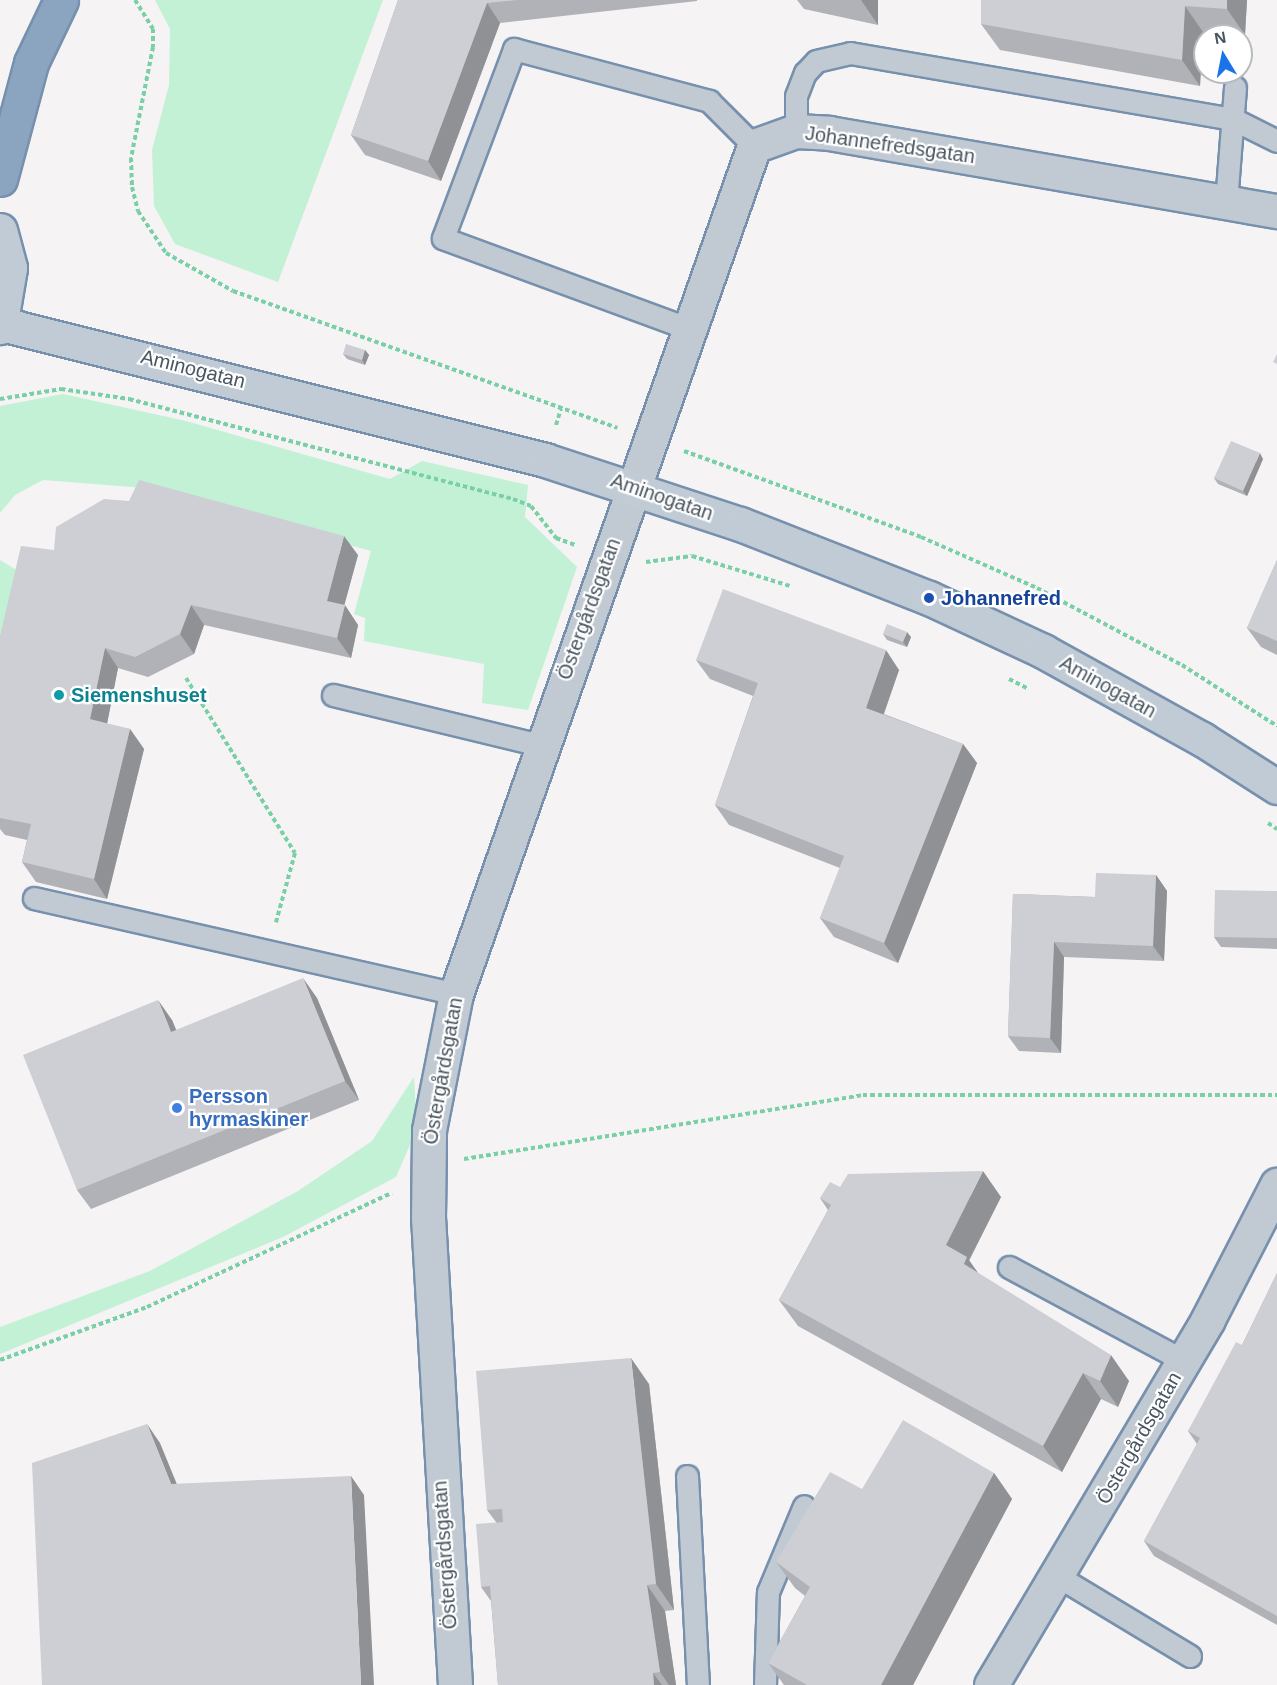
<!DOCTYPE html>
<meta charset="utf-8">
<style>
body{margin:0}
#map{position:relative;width:1277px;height:1685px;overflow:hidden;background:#f5f3f3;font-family:Helvetica,sans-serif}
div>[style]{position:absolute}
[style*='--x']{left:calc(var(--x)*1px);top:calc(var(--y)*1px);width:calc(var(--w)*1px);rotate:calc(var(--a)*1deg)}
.green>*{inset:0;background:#c3f1d5}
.path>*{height:4px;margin-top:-2px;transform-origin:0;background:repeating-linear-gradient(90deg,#7ad0a6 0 4.5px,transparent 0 7.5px)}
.roads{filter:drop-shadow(2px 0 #7690ad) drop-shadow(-2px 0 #7690ad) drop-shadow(0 2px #7690ad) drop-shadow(0 -2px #7690ad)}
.lane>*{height:21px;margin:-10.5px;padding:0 10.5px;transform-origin:10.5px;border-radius:10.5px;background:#c1cad2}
.street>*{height:33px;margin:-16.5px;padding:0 16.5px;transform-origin:16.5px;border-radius:16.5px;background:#c1cad2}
.secondary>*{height:33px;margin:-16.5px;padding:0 16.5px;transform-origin:16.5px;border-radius:16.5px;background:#c1cbd6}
.highway>*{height:33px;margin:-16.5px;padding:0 16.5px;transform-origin:16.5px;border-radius:16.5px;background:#8ba5c1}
.wall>*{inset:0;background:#b0b2b7}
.shaded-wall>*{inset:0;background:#909195}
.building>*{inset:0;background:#cdcfd5}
.dots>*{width:16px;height:16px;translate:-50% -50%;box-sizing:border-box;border:3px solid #fff;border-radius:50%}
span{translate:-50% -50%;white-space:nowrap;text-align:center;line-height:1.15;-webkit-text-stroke:4.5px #fff;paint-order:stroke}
.street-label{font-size:20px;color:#4a5661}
.transit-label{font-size:20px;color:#164399;font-weight:700}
.left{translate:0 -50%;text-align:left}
.culture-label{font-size:20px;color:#0d838f;font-weight:700}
.shop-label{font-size:20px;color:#366cbe;font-weight:700}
.north{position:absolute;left:1193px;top:24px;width:60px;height:60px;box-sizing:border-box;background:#fff;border:2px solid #b7bbc0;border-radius:50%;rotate:350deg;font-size:16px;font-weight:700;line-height:24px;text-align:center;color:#4a5661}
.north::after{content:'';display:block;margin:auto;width:21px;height:27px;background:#1a73e8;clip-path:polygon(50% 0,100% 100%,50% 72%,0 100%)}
</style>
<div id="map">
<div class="green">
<i style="clip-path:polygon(155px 0,383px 0,278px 282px,175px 244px,154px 206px,152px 150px,169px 85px,170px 29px)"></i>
<i style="clip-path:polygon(63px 394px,186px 421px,390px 479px,422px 461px,528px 485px,525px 517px,577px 567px,528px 710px,482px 703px,484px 664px,364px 641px,365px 618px,354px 614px,371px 551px,145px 488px,43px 480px,15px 495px,0 513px,0 406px)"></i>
<i style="clip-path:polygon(0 560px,23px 574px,0 673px)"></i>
<i style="clip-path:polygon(414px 1077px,417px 1129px,396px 1177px,283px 1237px,0 1354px,0 1327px,150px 1271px,298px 1191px,372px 1141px)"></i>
</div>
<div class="path">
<i style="--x:135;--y:0;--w:34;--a:58"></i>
<i style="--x:153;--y:29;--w:18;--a:90"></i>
<i style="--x:153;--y:47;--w:113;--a:101.2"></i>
<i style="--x:131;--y:158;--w:29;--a:88"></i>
<i style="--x:132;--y:187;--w:25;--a:76"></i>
<i style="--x:138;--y:211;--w:50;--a:56.3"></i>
<i style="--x:166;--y:253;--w:77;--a:29.6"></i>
<i style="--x:233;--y:291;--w:408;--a:19.6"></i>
<i style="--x:0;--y:399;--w:62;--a:-9.3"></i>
<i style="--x:61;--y:389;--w:69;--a:8.4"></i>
<i style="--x:129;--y:399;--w:397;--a:14.6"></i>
<i style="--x:513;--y:499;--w:19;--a:21"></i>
<i style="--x:531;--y:506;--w:41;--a:52"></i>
<i style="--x:556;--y:538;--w:20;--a:20"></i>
<i style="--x:556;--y:425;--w:17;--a:-73"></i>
<i style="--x:684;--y:451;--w:252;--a:19.9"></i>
<i style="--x:921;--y:537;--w:127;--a:23.7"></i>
<i style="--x:1037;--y:588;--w:164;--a:28"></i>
<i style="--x:1182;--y:665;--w:113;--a:32.7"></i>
<i style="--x:646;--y:562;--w:46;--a:-7.4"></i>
<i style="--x:692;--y:556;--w:102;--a:17"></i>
<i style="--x:186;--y:678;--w:206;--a:58.1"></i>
<i style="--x:295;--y:853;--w:72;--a:105.4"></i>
<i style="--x:1009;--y:679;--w:22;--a:27"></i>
<i style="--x:1268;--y:823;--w:11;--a:34"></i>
<i style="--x:464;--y:1159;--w:404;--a:-9.1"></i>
<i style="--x:863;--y:1095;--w:414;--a:0"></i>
<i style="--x:0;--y:1360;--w:156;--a:-19.8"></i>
<i style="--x:147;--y:1307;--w:270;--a:-25"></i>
</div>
<div class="roads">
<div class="lane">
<i style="--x:796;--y:131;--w:35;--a:-90"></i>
<i style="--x:796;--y:96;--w:25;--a:-69"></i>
<i style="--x:805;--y:73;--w:16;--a:-47"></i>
<i style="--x:816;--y:61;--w:35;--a:-13"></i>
<i style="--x:850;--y:53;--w:389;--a:9.8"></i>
<i style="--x:1233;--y:119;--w:49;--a:26.6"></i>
<i style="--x:1226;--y:202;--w:115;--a:-85.5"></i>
<i style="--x:687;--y:328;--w:260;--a:-159.8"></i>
<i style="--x:443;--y:238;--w:202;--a:-69.4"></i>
<i style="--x:514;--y:49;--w:202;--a:14.9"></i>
<i style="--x:709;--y:101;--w:64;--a:45"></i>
<i style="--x:333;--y:695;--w:212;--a:13.6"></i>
<i style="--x:34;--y:898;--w:433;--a:12.8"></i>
<i style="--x:1009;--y:1267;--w:199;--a:28.2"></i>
<i style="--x:687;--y:1476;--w:209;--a:87"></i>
<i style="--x:1059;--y:1577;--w:153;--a:31.1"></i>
<i style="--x:765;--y:1685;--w:93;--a:-88.2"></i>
<i style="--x:768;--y:1592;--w:93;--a:-67.3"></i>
</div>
<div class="street">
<i style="--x:455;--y:1685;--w:468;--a:-93.3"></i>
<i style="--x:428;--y:1218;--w:88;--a:-89.3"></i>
<i style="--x:429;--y:1130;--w:139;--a:-78.8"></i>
<i style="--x:456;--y:994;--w:899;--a:-70.64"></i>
<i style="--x:754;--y:146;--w:45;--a:-19.7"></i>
<i style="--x:796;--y:131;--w:33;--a:3"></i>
<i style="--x:829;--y:133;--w:455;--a:9.9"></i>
<i style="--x:991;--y:1685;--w:425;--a:-59.3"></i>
<i style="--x:1208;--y:1319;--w:151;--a:-62.8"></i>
</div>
<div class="secondary">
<i style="--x:0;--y:230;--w:39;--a:75"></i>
<i style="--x:10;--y:268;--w:60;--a:99.6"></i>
<i style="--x:2;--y:324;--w:560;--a:14.06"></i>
<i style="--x:545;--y:460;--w:205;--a:18.2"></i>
<i style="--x:740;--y:524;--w:203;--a:21.4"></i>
<i style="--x:929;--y:598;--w:126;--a:24.9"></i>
<i style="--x:1043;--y:651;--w:182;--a:29"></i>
<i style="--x:1202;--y:739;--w:89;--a:32.6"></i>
</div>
<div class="highway">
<i style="--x:0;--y:179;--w:120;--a:-75"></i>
<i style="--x:31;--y:63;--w:70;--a:-64.5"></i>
</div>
</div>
<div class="wall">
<i style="clip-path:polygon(398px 0,697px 0,697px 1px,500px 23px,441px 181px,365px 155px,351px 135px)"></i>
<i style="clip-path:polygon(797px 0,878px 0,878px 25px,804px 9px)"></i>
<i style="clip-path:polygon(1247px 0,1245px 35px,1203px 32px,1200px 86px,1000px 50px,981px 24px)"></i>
<i style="clip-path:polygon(365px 350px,369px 355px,365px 365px,347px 359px,343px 354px)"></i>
<i style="clip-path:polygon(1263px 459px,1247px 496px,1218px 484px,1214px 478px)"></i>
<i style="clip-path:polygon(54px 550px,358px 555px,344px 605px,358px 625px,351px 658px,204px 625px,194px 654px,148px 677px,118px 668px,107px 724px,130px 729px,144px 749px,107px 899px,36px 882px,22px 862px,27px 840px,5px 835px,0 829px,0 636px)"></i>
<i style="clip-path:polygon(1277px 560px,1277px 655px,1261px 647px,1247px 628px)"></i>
<i style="clip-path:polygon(883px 634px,911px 637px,907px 647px,887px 640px)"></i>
<i style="clip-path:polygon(696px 660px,899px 670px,884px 714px,963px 744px,977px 763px,898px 963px,834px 937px,820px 918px,840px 868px,729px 825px,715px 805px,753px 696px,710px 679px)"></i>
<i style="clip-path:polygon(1156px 875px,1167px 891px,1164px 961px,1064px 957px,1061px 1053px,1019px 1051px,1008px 1036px,1013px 894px,1095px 897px)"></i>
<i style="clip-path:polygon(1277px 891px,1277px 949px,1221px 947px,1214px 937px)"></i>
<i style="clip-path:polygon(317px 998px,359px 1100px,91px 1209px,77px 1190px,172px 1020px,176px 1030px)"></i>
<i style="clip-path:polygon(840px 1187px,1001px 1197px,969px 1261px,979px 1274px,1129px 1381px,1118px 1407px,1101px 1399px,1062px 1472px,798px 1326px,779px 1300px,828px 1210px,820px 1198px)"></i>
<i style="clip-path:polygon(1277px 1273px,1277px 1625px,1154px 1556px,1144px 1541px,1197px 1444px,1188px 1431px,1242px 1345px)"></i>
<i style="clip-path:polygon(649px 1384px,674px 1610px,665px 1611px,676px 1685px,498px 1685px,491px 1601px,481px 1587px,496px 1522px,487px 1510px)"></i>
<i style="clip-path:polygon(994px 1473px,1012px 1499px,913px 1685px,784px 1685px,768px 1663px,805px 1596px,795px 1588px,776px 1562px,862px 1489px)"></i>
</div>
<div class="shaded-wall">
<i style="clip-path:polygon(861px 0,878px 0,878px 25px)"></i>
<i style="clip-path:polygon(1227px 0,1247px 0,1245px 35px,1227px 9px)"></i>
<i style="clip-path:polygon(487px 3px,500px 23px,441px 181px,428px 161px)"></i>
<i style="clip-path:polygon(1185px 6px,1203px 32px,1200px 86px,1182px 60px)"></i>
<i style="clip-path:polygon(365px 350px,369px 355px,365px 365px,362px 360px)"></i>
<i style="clip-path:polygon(1260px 453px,1263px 459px,1247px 496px,1243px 491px)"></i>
<i style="clip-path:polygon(344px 536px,358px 555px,340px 621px,327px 601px)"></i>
<i style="clip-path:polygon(191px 605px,204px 625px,194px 654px,180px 634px)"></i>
<i style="clip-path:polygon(345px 605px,358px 625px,351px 658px,337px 638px)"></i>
<i style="clip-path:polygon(907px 632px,911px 637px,907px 647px,903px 642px)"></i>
<i style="clip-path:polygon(105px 648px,118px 668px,104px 739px,90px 719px)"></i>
<i style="clip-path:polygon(886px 650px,899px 670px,879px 727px,866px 708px)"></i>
<i style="clip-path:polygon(130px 729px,144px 749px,107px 899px,94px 879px)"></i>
<i style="clip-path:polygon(963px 744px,977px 763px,898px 963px,884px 943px)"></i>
<i style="clip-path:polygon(1156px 875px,1167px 891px,1164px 961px,1153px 946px)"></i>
<i style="clip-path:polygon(1054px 942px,1064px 957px,1061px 1053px,1050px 1038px)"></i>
<i style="clip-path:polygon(303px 978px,317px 998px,359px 1100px,345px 1081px)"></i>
<i style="clip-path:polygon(158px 1000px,172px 1020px,185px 1051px,171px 1032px)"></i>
<i style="clip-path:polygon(983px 1171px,1001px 1197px,969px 1260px,985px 1283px,982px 1291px,946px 1245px)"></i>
<i style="clip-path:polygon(1111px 1355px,1129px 1381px,1118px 1407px,1100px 1381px)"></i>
<i style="clip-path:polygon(631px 1358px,649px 1384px,674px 1610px,656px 1584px)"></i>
<i style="clip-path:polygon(1083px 1373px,1101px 1399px,1062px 1472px,1043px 1446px)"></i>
<i style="clip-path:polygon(147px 1424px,160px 1443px,185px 1504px,171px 1484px)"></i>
<i style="clip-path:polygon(994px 1473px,1012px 1499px,913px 1685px,881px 1685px)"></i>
<i style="clip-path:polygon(351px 1476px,364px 1495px,374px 1685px,361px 1685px)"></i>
<i style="clip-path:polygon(647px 1585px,665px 1611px,676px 1685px,669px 1685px,660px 1672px)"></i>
<i style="clip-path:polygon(653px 1673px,662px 1685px,654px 1685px)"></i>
</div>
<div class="building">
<i style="clip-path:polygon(398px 0,517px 0,487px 3px,428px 161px,351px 135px)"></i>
<i style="clip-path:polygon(981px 0,1227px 0,1227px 9px,1185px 6px,1182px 60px,981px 24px)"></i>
<i style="clip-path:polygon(346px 344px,365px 350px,362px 360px,343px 354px)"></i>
<i style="clip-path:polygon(1277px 354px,1277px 364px,1273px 362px)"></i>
<i style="clip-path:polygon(1231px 441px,1260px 453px,1243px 491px,1214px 478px)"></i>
<i style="clip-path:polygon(139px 480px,344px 536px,327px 601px,345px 605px,337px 638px,191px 605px,180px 634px,135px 657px,105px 648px,90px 719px,130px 729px,94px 879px,22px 862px,31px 824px,0 818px,0 636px,21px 546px,54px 550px,56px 527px,104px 499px,129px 501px)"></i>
<i style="clip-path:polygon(1277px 560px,1277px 641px,1247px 628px)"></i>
<i style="clip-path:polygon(723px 589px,886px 650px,866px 708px,963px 744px,884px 943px,820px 918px,844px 856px,715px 805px,758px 683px,696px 660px)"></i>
<i style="clip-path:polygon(887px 624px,907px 632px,903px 642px,883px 634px)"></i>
<i style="clip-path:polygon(1096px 873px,1156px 875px,1153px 946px,1054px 942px,1050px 1038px,1008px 1036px,1013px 894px,1095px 897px)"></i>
<i style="clip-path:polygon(1215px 890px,1277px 891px,1277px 938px,1214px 937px)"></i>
<i style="clip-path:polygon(303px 978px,345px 1081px,77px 1190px,23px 1055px,158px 1000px,171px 1032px)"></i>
<i style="clip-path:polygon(983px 1171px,946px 1245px,967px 1257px,964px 1264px,1111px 1355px,1100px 1381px,1083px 1373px,1043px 1446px,779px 1300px,831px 1205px,820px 1198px,830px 1182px,840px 1187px,848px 1174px)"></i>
<i style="clip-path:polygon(1277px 1273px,1277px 1616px,1144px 1541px,1200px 1438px,1188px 1431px,1236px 1342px,1242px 1345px)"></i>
<i style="clip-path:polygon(631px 1358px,656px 1584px,647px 1585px,660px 1672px,653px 1673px,654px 1685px,498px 1685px,490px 1586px,481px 1587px,476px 1524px,503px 1522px,502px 1509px,487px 1510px,476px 1371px)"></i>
<i style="clip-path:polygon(903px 1420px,994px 1473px,881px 1685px,807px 1685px,768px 1663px,810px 1587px,776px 1562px,830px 1472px,862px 1489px)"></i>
<i style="clip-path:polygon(147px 1424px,171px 1484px,351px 1476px,361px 1685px,42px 1685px,32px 1463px)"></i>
</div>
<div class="dots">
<i style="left:929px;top:598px;background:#1a4fb4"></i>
<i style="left:59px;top:695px;background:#0f9aa8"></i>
<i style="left:177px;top:1108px;background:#3f7fe0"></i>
</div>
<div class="street-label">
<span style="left:890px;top:145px;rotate:8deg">Johannefredsgatan</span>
<span style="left:193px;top:369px;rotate:14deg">Aminogatan</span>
<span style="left:662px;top:497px;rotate:19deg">Aminogatan</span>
<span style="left:589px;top:609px;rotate:-70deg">Östergårdsgatan</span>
<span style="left:1108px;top:687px;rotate:29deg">Aminogatan</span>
<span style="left:443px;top:1071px;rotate:-80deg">Östergårdsgatan</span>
<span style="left:1139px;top:1438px;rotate:-60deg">Östergårdsgatan</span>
<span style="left:445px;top:1555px;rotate:-94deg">Östergårdsgatan</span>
</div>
<div class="transit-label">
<span class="left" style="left:941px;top:598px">Johannefred</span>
</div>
<div class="culture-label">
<span class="left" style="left:71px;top:695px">Siemenshuset</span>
</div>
<div class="shop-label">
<span class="left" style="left:189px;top:1108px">Persson<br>hyrmaskiner</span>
</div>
<div class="north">N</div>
</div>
